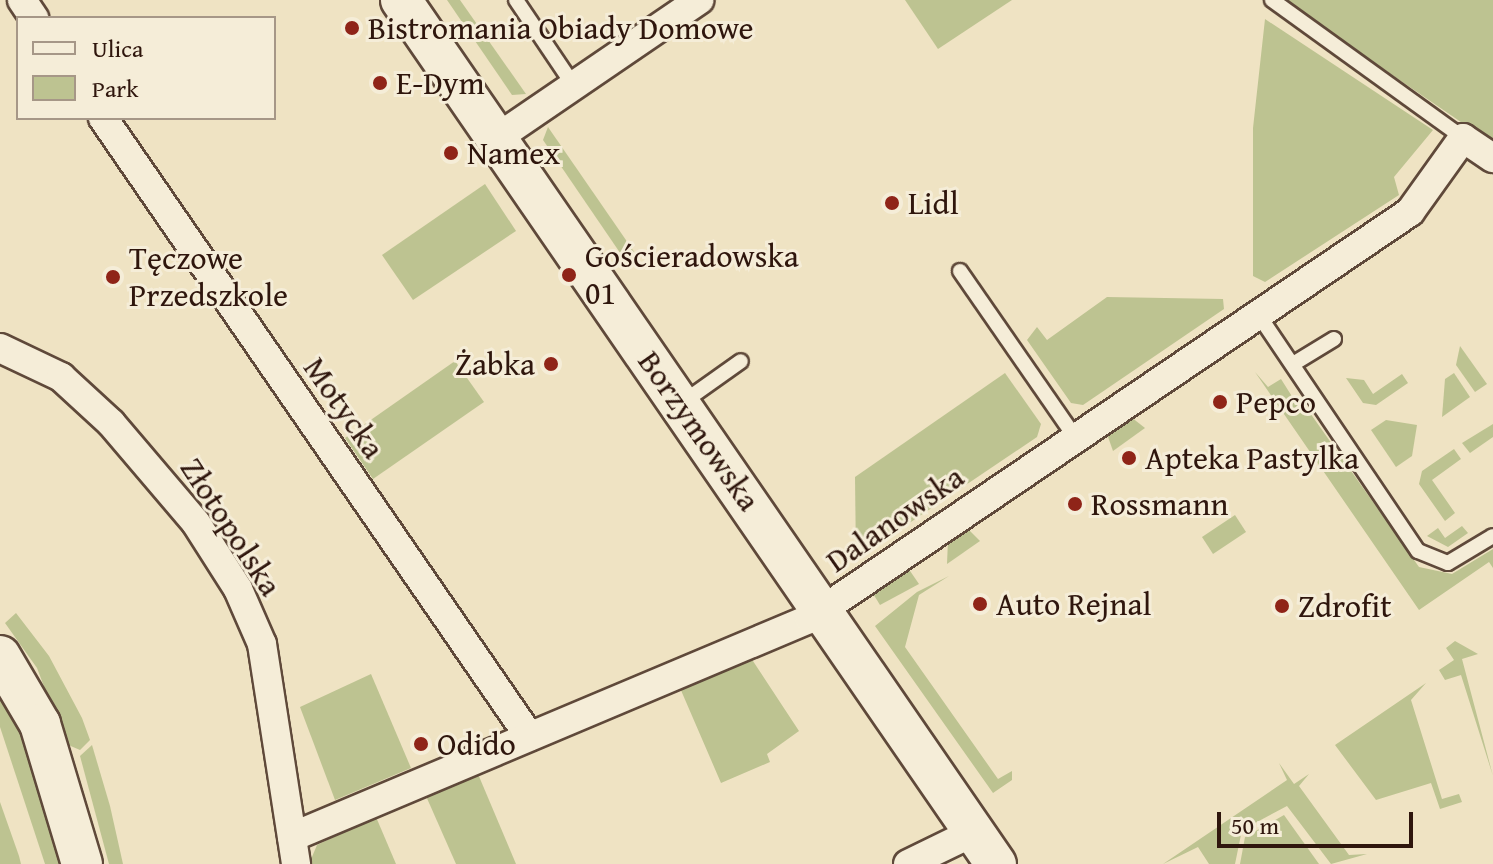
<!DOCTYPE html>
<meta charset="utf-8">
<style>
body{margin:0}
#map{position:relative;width:1493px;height:864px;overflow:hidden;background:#efe3c3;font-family:"Gentium Book Plus",serif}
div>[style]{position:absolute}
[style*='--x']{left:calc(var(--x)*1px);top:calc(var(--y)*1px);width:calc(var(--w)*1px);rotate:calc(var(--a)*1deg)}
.green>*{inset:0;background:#bdc391}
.roads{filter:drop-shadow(2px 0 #5f493a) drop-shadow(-2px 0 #5f493a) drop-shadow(0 2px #5f493a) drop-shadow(0 -2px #5f493a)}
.lane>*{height:14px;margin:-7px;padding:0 7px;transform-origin:7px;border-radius:7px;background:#f5edd8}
.street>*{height:28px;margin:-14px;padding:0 14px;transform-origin:14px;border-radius:14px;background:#f5edd8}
.secondary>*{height:40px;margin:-20px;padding:0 20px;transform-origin:20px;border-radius:20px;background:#f5edd8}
.dots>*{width:22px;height:22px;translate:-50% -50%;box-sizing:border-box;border:4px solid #f5edd8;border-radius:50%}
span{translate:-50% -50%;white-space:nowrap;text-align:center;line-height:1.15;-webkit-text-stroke:6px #f5edd8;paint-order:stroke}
.poi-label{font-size:32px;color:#2f160d}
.left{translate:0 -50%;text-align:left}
.right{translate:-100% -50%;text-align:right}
.street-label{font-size:32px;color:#2f160d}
.legend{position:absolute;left:16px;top:16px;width:260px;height:104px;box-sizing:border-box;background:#f5edd8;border:2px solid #a69787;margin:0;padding:10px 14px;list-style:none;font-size:24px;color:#2f160d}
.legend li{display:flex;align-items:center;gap:16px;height:40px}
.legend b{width:40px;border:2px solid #a69787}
.scale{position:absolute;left:1217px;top:812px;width:196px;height:36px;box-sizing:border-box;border:4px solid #2f160d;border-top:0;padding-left:10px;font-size:24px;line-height:28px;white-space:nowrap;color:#2f160d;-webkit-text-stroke:6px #f5edd8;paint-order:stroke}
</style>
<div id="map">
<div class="green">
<i style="clip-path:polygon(447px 0,460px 0,526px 94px,512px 95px)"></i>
<i style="clip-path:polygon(905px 0,1012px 0,938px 49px)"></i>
<i style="clip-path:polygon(1287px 0,1493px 0,1493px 144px,1306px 16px)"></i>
<i style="clip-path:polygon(1265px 19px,1433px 130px,1394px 177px,1399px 195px,1265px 282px,1253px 276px,1253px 128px)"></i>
<i style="clip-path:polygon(548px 127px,637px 256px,627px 263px,543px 140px)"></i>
<i style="clip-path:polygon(485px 184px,516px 231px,413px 300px,382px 255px)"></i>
<i style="clip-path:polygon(1107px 297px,1223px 299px,1224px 309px,1083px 405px,1071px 403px,1027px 340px,1037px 327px,1047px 340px)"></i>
<i style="clip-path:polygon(1460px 346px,1487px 384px,1475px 392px,1456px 365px)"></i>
<i style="clip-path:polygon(455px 361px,484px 402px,373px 479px,345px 438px)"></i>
<i style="clip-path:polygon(1255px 372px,1268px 387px,1281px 379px,1293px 398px,1298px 396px,1419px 567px,1452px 574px,1493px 549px,1493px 568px,1489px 562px,1419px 610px)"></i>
<i style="clip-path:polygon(1005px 373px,1041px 424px,1037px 437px,856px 559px,855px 477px)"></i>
<i style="clip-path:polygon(1454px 373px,1470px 397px,1442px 417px,1445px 379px)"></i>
<i style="clip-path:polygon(1402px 374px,1408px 383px,1376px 405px,1363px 403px,1346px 378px,1364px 380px,1373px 394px)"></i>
<i style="clip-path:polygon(1131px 417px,1145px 428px,1113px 451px,1107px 434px)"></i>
<i style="clip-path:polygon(1386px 420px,1417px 425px,1412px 456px,1396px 467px,1371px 430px)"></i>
<i style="clip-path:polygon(1493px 424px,1493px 437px,1470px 453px,1462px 443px)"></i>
<i style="clip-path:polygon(1454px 449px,1461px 459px,1432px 480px,1455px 513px,1445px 521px,1419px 484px,1422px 471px)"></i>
<i style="clip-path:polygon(1235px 515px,1246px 532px,1213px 554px,1202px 537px)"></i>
<i style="clip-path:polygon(1462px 526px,1468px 533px,1448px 547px,1427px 536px,1438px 528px,1445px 538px)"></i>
<i style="clip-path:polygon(966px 527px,980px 541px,947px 564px,948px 540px)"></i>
<i style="clip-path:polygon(908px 568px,919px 584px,880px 605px,872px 592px)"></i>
<i style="clip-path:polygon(949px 576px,919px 595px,905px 647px,998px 779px,1012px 771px,1012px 780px,993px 793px,875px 626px,917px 592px)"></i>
<i style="clip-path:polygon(16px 613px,49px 656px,82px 718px,90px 740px,80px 750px,66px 744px,37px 668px,5px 623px)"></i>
<i style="clip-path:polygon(1455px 641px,1478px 654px,1462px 659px,1493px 776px,1461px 675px,1445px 680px,1439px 670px,1454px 660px,1446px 648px)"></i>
<i style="clip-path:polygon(751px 658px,799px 731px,767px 754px,770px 762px,721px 783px,680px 688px)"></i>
<i style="clip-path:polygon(371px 674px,411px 768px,335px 800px,300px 707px)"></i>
<i style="clip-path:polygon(1426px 683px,1411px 700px,1442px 799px,1459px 794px,1462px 802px,1440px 809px,1431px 783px,1376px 800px,1335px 745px)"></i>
<i style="clip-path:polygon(0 689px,29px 740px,66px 864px,45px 864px,0 727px)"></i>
<i style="clip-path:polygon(92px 745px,110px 806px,123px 864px,109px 864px,80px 756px)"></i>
<i style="clip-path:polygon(1279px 763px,1294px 784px,1309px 774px,1299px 786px,1349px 855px,1367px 854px,1331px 864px,1287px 806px,1242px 830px,1235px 864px,1209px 864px,1198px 847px,1163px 864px,1287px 780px)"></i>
<i style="clip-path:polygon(478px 774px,516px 864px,456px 864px,426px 796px)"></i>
<i style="clip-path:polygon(0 802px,19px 856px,21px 864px,0 864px)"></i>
<i style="clip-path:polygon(1284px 815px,1319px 864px,1240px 864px,1245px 837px)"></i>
<i style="clip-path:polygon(376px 817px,396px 864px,309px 864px,317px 845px)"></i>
</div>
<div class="roads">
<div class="lane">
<i style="--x:516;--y:0;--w:104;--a:56"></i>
<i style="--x:1272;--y:0;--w:236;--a:35.8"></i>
<i style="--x:960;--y:271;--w:202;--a:55.3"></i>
<i style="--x:1258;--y:314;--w:286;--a:56"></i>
<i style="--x:1418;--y:551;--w:32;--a:22"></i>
<i style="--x:1448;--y:563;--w:52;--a:-31"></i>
<i style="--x:1293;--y:364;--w:48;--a:-31.4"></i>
<i style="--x:682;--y:403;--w:72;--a:-35.4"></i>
</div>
<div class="street">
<i style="--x:22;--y:0;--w:22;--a:56"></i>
<i style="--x:103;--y:118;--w:751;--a:55.42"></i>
<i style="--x:497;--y:138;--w:245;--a:-34.3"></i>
<i style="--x:0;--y:348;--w:68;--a:25.4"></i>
<i style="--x:61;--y:377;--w:68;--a:42.6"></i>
<i style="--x:111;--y:423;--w:131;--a:49.6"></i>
<i style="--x:196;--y:523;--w:78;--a:57.5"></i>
<i style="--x:238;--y:589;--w:60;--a:66.4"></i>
<i style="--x:262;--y:644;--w:223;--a:81.2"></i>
<i style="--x:292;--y:837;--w:561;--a:-22.86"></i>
<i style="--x:809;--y:619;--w:726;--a:-34.11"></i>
<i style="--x:1410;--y:212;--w:91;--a:-54.4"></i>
<i style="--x:1463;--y:138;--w:36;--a:34"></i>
<i style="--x:908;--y:864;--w:73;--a:-25.9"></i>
</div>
<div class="secondary">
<i style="--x:401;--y:0;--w:1049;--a:55.45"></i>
<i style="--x:0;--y:656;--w:79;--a:59.5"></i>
<i style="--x:40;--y:724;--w:146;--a:73.3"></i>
</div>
</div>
<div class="dots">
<i style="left:352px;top:28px;background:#8f2418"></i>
<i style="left:380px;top:83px;background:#8f2418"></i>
<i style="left:451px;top:153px;background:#8f2418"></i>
<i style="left:892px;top:203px;background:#8f2418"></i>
<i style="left:569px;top:275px;background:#8f2418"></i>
<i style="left:113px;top:277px;background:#8f2418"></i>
<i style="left:551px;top:364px;background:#8f2418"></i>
<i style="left:1220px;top:402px;background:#8f2418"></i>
<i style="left:1129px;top:458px;background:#8f2418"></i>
<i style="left:1075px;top:504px;background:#8f2418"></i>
<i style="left:980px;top:604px;background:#8f2418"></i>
<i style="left:1282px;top:606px;background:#8f2418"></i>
<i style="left:421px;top:744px;background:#8f2418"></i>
</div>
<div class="poi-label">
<span class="left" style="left:368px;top:28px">Bistromania Obiady Domowe</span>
<span class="left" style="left:396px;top:83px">E-Dym</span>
<span class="left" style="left:467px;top:153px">Namex</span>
<span class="left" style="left:908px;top:203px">Lidl</span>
<span class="left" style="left:585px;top:275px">Gościeradowska<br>01</span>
<span class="left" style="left:129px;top:277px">Tęczowe<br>Przedszkole</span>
<span class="right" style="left:535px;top:364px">Żabka</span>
<span class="left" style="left:1236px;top:402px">Pepco</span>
<span class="left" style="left:1145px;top:458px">Apteka Pastylka</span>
<span class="left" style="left:1091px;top:504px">Rossmann</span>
<span class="left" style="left:996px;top:604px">Auto Rejnal</span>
<span class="left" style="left:1298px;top:606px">Zdrofit</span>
<span class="left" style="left:437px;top:744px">Odido</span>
</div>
<div class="street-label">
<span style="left:344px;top:408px;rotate:55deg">Motycka</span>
<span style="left:699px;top:431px;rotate:55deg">Borzymowska</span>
<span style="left:895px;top:519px;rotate:-35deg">Dalanowska</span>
<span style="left:231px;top:527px;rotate:57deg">Złotopolska</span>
</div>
<ul class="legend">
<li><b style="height:10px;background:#f5edd8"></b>Ulica</li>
<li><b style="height:22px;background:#bdc391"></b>Park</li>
</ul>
<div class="scale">50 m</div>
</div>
